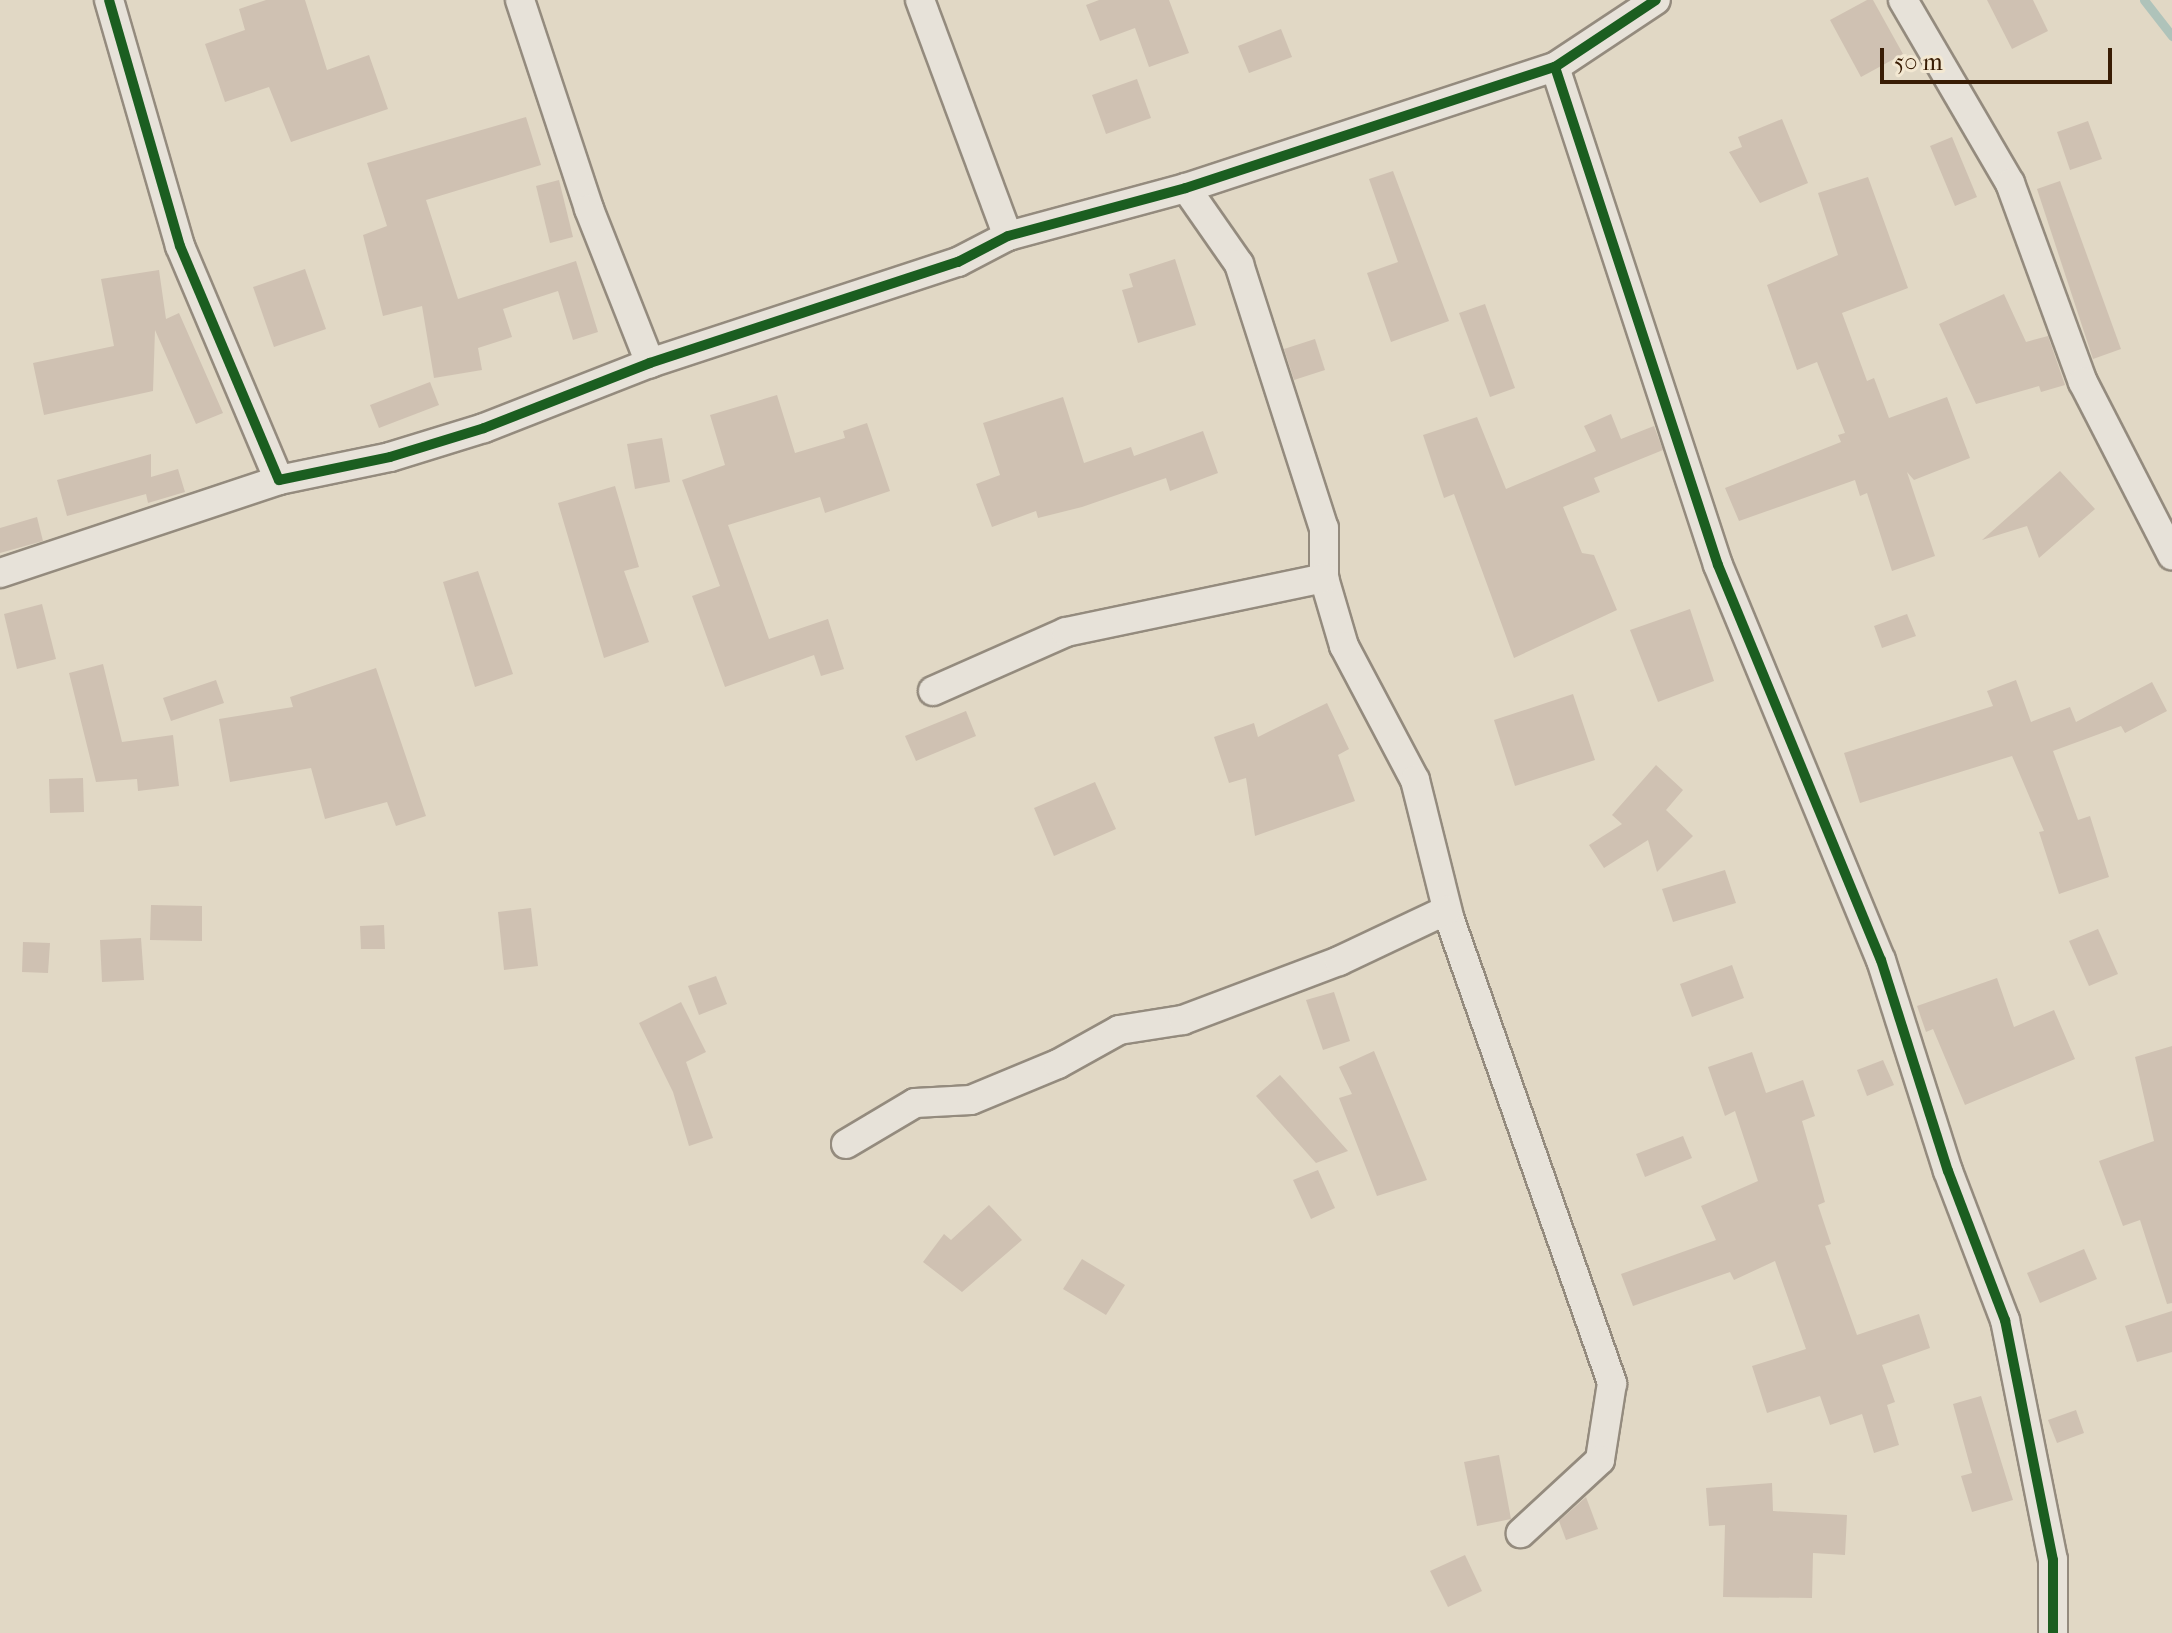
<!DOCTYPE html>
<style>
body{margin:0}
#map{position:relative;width:2172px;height:1633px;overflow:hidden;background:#e1d8c5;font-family:"IM FELL French Canon",serif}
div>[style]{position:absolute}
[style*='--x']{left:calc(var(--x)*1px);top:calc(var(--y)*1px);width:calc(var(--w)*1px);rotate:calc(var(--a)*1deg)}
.stream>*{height:9px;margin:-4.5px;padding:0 4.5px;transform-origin:4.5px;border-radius:4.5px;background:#afc3ba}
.building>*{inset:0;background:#cfc1b2}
.roads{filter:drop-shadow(2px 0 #948b7e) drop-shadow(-2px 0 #948b7e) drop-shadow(0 2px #948b7e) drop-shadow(0 -2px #948b7e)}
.street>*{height:28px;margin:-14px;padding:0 14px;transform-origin:14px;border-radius:14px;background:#e7e2d9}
.cycleway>*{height:10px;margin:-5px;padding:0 5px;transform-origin:5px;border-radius:5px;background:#1b5e20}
span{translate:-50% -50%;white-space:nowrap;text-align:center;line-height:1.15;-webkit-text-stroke:7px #f3e8d2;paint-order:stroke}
.scale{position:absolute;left:1880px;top:48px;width:232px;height:36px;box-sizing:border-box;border:4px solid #391d05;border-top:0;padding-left:10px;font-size:24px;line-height:28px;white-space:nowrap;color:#391d05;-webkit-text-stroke:6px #f3e8d2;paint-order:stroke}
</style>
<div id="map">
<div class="stream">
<i style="--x:2144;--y:0;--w:46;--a:52.1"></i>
</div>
<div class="building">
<i style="clip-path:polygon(266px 0,305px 0,327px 70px,369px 55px,388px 109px,291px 142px,269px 87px,225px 102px,205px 44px,245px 30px,239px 9px)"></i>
<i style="clip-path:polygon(1099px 0,1169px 0,1189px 53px,1149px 67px,1135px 28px,1100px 41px,1086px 5px)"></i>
<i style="clip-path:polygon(1867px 0,1873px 0,1903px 54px,1861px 77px,1830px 20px)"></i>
<i style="clip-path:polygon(1987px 0,2033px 0,2048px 31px,2012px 49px)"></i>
<i style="clip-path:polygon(1281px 29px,1292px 57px,1249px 73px,1238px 46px)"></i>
<i style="clip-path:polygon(1137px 79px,1151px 118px,1106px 134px,1092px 95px)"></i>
<i style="clip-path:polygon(526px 117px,541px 165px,426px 200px,458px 299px,576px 261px,598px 332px,573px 340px,558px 291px,503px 309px,512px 337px,478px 348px,482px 370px,434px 378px,422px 306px,383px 316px,363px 235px,387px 226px,367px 163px)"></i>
<i style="clip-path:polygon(1782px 119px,1808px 183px,1760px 203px,1729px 152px,1742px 147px,1738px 137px)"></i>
<i style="clip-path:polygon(2088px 121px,2102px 159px,2070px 170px,2057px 132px)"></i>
<i style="clip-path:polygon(1952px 137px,1977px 197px,1955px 206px,1930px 146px)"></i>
<i style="clip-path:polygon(1393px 171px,1449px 321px,1391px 342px,1367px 273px,1398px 262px,1369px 179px)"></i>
<i style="clip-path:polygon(1868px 177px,1908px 288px,1842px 313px,1867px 381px,1874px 378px,1889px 418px,1947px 397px,1970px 458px,1914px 480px,1907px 472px,1935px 556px,1892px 571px,1867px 493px,1860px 496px,1855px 480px,1739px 521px,1725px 488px,1841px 442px,1838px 435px,1845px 433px,1817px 362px,1797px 370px,1767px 285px,1838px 255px,1818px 193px)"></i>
<i style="clip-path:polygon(559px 180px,573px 237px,550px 243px,536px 186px)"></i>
<i style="clip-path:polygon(2060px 181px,2121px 349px,2093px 359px,2037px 189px)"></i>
<i style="clip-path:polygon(1175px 259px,1196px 325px,1138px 343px,1122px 290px,1133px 287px,1129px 274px)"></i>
<i style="clip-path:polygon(305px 269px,326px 329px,274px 347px,253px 287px)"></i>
<i style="clip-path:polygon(159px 270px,166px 319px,179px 313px,223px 413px,196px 424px,155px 330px,153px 391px,44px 415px,33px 363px,114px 346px,101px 279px)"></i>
<i style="clip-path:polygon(2004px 294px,2026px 342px,2048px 336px,2065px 385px,2041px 392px,2039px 386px,1976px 404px,1939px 324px)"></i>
<i style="clip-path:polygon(1485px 304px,1515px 388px,1490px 397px,1459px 313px)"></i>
<i style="clip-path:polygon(1315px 339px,1325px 370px,1294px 380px,1284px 349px)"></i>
<i style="clip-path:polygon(430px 382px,439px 405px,379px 428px,370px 405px)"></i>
<i style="clip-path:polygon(777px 395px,795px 453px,845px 438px,843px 431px,867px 423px,890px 491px,825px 513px,820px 497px,728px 525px,769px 639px,828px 619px,844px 669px,821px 676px,814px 655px,725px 687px,692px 596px,720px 586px,682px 480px,725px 465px,710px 415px)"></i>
<i style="clip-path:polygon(1063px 397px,1084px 463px,1131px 447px,1134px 456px,1203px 431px,1218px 473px,1170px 491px,1166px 478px,1082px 507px,1038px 518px,1036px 511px,992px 527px,976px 484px,1000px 475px,983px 423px)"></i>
<i style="clip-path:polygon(1611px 414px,1621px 439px,1654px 426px,1663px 450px,1594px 478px,1600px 492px,1563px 507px,1582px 553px,1594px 555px,1617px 610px,1514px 658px,1454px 494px,1444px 498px,1423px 435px,1477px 417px,1506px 489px,1596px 451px,1584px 426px)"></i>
<i style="clip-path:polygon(662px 438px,670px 482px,635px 489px,627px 444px)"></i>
<i style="clip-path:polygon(151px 454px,151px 477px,178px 469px,185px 492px,148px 503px,146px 494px,67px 516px,57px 480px)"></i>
<i style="clip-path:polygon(2060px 471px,2095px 509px,2039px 558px,2027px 526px,1982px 540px)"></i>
<i style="clip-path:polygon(615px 486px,639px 567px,624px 571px,649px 642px,604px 658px,558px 503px)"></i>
<i style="clip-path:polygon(37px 517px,43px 541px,0 553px,0 528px)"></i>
<i style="clip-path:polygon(478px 571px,513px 674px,475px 687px,443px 582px)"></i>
<i style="clip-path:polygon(42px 604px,56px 659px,17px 669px,4px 614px)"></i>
<i style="clip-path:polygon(1690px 609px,1714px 681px,1658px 702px,1630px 630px)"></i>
<i style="clip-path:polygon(1907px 614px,1916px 636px,1882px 648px,1874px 626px)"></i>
<i style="clip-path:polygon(103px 664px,122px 742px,173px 735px,179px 786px,138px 791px,137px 779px,96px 782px,69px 673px)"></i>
<i style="clip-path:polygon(376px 668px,426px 816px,396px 826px,387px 802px,325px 819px,311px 768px,230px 782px,219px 719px,293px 707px,290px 697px)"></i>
<i style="clip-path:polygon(216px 680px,224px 703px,171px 721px,163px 698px)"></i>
<i style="clip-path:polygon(2016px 680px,2031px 722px,2070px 707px,2076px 722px,2152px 682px,2167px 711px,2125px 733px,2121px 726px,2053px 751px,2078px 820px,2090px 816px,2109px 877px,2059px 894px,2039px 832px,2044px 831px,2012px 756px,1860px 803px,1844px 753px,1993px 706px,1987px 691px)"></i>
<i style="clip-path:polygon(1573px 694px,1595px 760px,1515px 786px,1494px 720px)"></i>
<i style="clip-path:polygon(1327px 703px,1349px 749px,1338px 755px,1355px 801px,1255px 836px,1246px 778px,1229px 783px,1214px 737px,1254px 723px,1258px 737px)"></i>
<i style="clip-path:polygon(966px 711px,976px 736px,916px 761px,905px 736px)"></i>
<i style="clip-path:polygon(1656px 765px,1683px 790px,1666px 810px,1693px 836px,1657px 872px,1648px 840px,1604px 868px,1589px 845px,1622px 824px,1612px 815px)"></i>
<i style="clip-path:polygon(83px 778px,84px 812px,50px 813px,49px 779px)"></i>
<i style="clip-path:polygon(1095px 782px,1116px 829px,1054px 856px,1034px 808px)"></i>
<i style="clip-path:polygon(1725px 870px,1736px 903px,1673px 922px,1662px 889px)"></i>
<i style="clip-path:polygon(151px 905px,202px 906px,202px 941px,150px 940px)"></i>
<i style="clip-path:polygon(531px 908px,538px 966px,504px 970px,498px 912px)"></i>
<i style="clip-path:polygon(384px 925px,385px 949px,361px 949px,360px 926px)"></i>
<i style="clip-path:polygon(2098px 929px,2118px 974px,2089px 986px,2069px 941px)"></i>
<i style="clip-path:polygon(141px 938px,144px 980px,102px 982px,100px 940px)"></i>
<i style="clip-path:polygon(23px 942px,50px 943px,48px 973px,22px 972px)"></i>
<i style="clip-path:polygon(1732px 965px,1744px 998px,1692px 1017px,1680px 984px)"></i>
<i style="clip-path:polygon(716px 976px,727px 1004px,699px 1015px,688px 986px)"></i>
<i style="clip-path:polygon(1997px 978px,2014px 1027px,2054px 1010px,2075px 1059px,1965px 1105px,1933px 1029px,1926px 1032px,1917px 1006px)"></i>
<i style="clip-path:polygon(1334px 992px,1350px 1041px,1323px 1050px,1306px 1000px)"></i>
<i style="clip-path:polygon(681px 1002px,706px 1052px,686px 1062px,713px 1138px,689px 1146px,673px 1092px,639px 1023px)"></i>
<i style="clip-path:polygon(2172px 1046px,2172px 1303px,2167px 1304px,2140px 1220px,2123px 1226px,2099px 1161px,2154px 1141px,2135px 1057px)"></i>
<i style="clip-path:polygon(1374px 1051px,1427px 1180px,1377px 1196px,1339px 1098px,1352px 1094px,1339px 1067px)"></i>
<i style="clip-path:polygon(1752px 1052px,1766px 1093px,1803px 1080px,1815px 1116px,1802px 1121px,1825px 1202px,1818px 1205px,1831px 1244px,1825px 1246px,1857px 1335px,1919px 1314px,1930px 1348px,1882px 1365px,1895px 1402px,1887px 1405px,1899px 1445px,1874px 1453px,1862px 1414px,1830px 1425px,1820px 1396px,1767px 1413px,1752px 1366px,1806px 1349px,1775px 1261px,1734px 1280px,1730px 1272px,1633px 1306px,1621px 1274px,1716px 1240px,1701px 1206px,1758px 1181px,1735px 1111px,1725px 1116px,1708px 1067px)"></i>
<i style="clip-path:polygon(1883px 1060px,1894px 1085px,1867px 1096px,1857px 1070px)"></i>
<i style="clip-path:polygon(1280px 1075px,1290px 1086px,1348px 1151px,1316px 1163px,1256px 1096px)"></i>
<i style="clip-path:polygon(1683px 1136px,1692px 1158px,1645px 1177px,1636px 1154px)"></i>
<i style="clip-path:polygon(1318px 1170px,1335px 1208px,1311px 1219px,1293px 1180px)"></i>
<i style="clip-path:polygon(989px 1205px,1022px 1240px,962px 1292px,923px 1262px,944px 1234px,951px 1240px)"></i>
<i style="clip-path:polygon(2084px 1249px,2097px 1279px,2040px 1303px,2027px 1273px)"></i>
<i style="clip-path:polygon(1082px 1259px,1125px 1285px,1106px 1315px,1063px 1289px)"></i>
<i style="clip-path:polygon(2172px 1311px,2172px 1352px,2137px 1362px,2125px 1326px)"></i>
<i style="clip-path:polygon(1981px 1396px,2013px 1500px,1972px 1512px,1961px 1476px,1972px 1473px,1953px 1404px)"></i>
<i style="clip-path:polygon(2076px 1410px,2084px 1433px,2057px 1443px,2048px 1420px)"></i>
<i style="clip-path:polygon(1499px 1455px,1511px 1519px,1477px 1526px,1464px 1462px)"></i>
<i style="clip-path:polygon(1772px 1483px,1773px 1511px,1847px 1515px,1845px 1555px,1813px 1553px,1812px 1598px,1723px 1597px,1725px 1525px,1709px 1526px,1706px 1488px)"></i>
<i style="clip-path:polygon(1586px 1497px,1598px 1529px,1566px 1540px,1559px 1521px)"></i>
<i style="clip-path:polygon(1465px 1555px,1482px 1591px,1448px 1607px,1430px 1571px)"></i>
</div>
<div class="roads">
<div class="street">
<i style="--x:109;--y:0;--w:256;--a:73.9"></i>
<i style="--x:180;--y:246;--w:254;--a:67.1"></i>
<i style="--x:279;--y:480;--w:113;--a:-11.7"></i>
<i style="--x:390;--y:457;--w:98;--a:-17.1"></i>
<i style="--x:484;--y:428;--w:178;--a:-21.4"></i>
<i style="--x:650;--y:363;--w:324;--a:-18.2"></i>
<i style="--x:958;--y:262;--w:56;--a:-27.5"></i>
<i style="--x:1008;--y:236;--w:184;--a:-15.1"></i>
<i style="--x:1186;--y:188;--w:388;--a:-18.2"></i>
<i style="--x:1555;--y:67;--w:121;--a:-33.6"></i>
<i style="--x:520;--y:0;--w:220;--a:71.7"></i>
<i style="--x:589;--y:209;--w:166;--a:68.4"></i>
<i style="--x:920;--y:0;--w:252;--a:69.6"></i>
<i style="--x:1903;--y:0;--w:212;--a:59.7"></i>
<i style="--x:2010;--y:183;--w:212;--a:69.9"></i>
<i style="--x:2083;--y:382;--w:195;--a:62.8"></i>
<i style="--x:1555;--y:67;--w:524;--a:71.88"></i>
<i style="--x:1718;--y:565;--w:427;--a:67.6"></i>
<i style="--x:1881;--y:960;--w:221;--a:72.4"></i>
<i style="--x:1948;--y:1171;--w:160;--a:69.1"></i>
<i style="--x:2005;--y:1320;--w:245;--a:78.7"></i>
<i style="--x:2053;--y:1560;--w:73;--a:90"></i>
<i style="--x:1186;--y:188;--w:93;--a:55.1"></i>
<i style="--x:1239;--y:264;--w:277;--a:72.2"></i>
<i style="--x:1324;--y:528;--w:50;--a:90"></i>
<i style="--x:1324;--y:578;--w:71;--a:73.6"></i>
<i style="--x:1344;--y:646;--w:152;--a:62.1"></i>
<i style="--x:1415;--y:780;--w:144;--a:76"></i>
<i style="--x:1450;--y:920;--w:491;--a:70.7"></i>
<i style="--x:1612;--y:1383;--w:78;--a:98.9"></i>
<i style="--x:1600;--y:1460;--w:108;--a:137.3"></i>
<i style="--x:0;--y:573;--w:294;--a:-18.4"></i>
<i style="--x:933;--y:691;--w:145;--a:-23.9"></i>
<i style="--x:1066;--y:632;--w:264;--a:-11.8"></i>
<i style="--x:846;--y:1144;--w:80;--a:-30.7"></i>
<i style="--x:915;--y:1103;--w:56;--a:-3.1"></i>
<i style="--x:971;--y:1100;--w:94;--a:-22.5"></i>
<i style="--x:1058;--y:1064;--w:70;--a:-29.1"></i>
<i style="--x:1119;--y:1030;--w:65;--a:-8.9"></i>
<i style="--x:1183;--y:1020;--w:167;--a:-20.7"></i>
<i style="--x:1339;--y:961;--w:119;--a:-25.3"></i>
</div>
</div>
<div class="cycleway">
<i style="--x:109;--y:0;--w:256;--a:73.9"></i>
<i style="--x:180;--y:246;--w:254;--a:67.1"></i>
<i style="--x:279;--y:480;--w:113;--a:-11.7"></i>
<i style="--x:390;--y:457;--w:98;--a:-17.1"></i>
<i style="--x:484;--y:428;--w:178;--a:-21.4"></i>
<i style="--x:650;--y:363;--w:324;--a:-18.2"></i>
<i style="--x:958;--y:262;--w:56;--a:-27.5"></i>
<i style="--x:1008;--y:236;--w:184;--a:-15.1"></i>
<i style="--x:1186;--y:188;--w:388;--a:-18.2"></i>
<i style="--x:1555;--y:67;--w:121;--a:-33.6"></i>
<i style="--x:1555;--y:67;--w:524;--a:71.88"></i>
<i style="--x:1718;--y:565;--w:427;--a:67.6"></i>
<i style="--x:1881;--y:960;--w:221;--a:72.4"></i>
<i style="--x:1948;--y:1171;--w:160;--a:69.1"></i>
<i style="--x:2005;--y:1320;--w:245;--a:78.7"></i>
<i style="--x:2053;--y:1560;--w:73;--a:90"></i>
</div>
<div class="scale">50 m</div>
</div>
